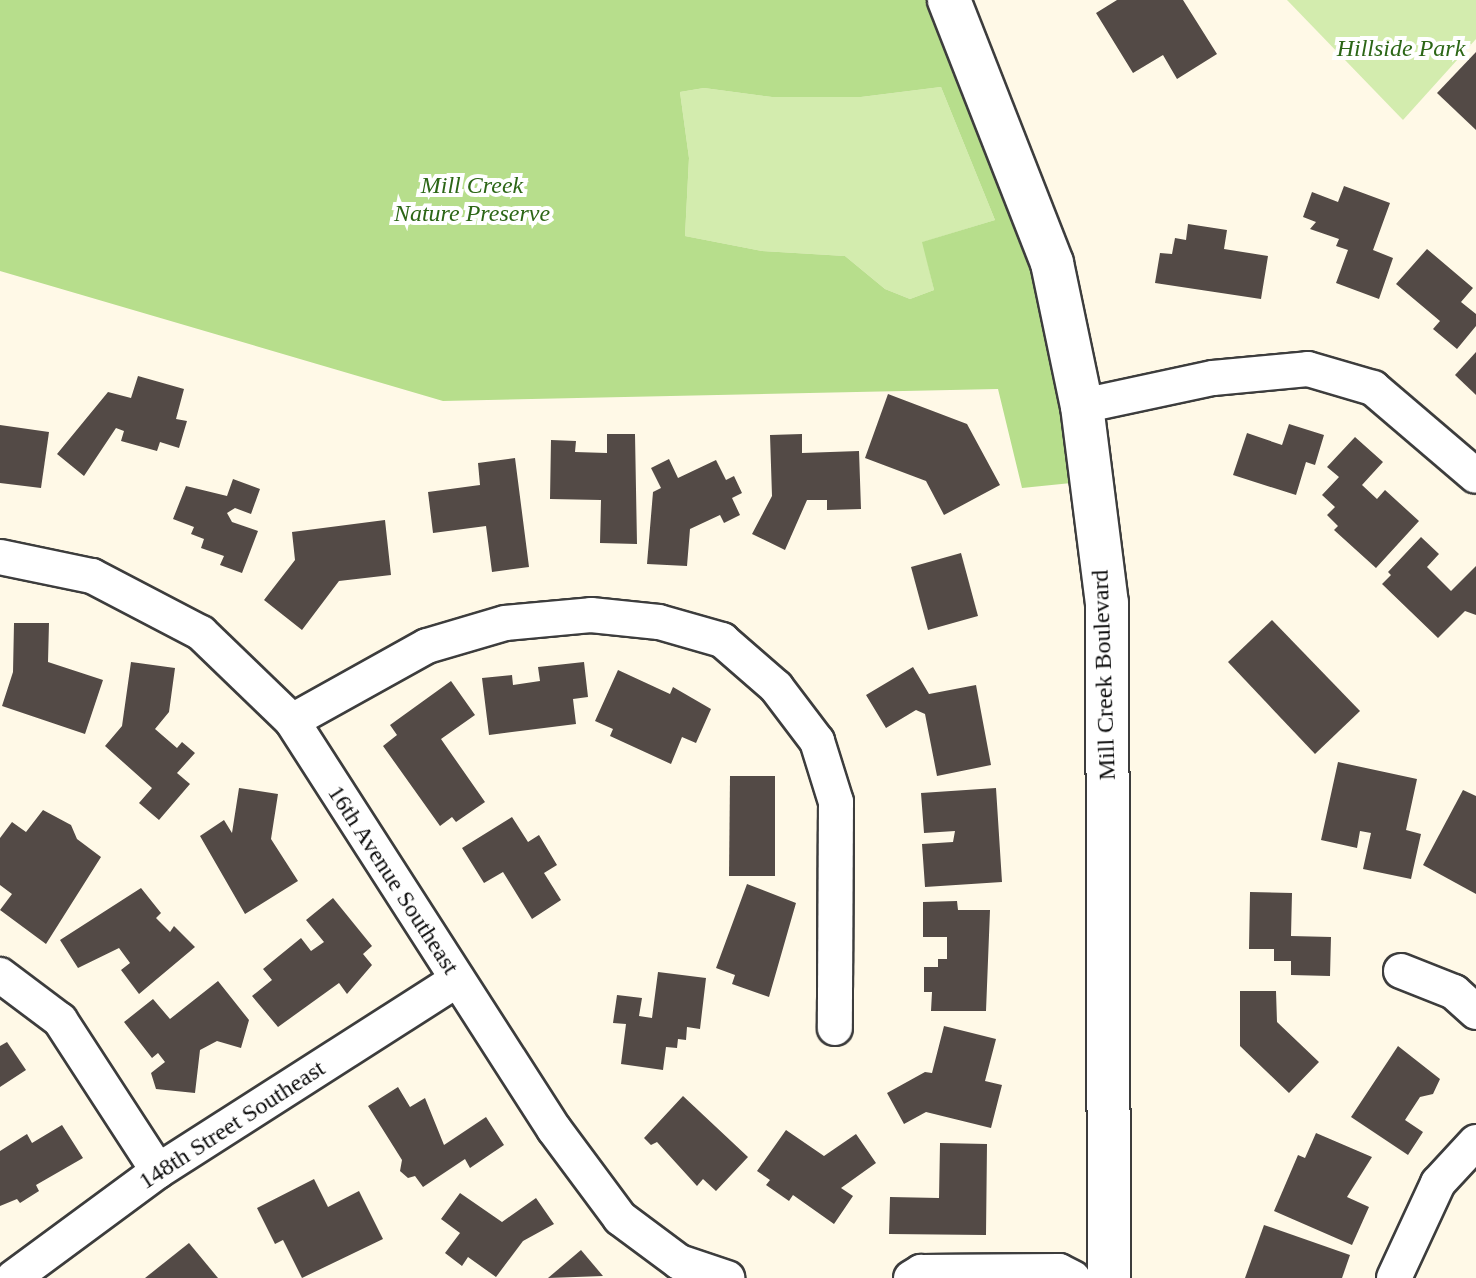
<!DOCTYPE html>
<style>
body{margin:0}
#map{position:relative;width:1476px;height:1278px;overflow:hidden;background:#fff9e7;font-family:"Times New Roman",serif}
div>[style]{position:absolute}
[style*='--x']{left:calc(var(--x)*1px);top:calc(var(--y)*1px);width:calc(var(--w)*1px);rotate:calc(var(--a)*1deg)}
.green>*{inset:0;background:#d3ecae}
.forest>*{inset:0;background:#b7de8c}
.building>*{inset:0;background:#534a46}
.roads{filter:drop-shadow(2px 0 #3d3d3d) drop-shadow(-2px 0 #3d3d3d) drop-shadow(0 2px #3d3d3d) drop-shadow(0 -2px #3d3d3d)}
.minor>*{height:34px;margin:-17px;padding:0 17px;transform-origin:17px;border-radius:17px;background:#fff}
.tertiary>*{height:42px;margin:-21px;padding:0 21px;transform-origin:21px;border-radius:21px;background:#fff}
span{translate:-50% -50%;white-space:nowrap;text-align:center;line-height:1.15;-webkit-text-stroke:8px #fff;paint-order:stroke}
.park-label{font-size:24px;color:#2c6616;font-style:italic}
.street-label{font-size:24px;color:#0a0a0a}
</style>
<div id="map">
<div class="green">
<i style="clip-path:polygon(1287px 0,1476px 0,1476px 39px,1403px 120px)"></i>
<i style="clip-path:polygon(941px 87px,995px 220px,923px 242px,934px 290px,910px 299px,885px 289px,845px 256px,762px 251px,685px 236px,689px 158px,680px 92px,704px 88px,772px 97px,861px 97px)"></i>
</div>
<div class="forest">
<i style="clip-path:polygon(evenodd,0 0,949px 0,1052px 263px,1091px 481px,1022px 488px,998px 389px,443px 401px,0 271px,0 0,941px 87px,995px 220px,922px 242px,934px 290px,910px 299px,885px 289px,845px 256px,762px 251px,685px 236px,689px 158px,680px 92px,704px 88px,772px 97px,861px 97px,941px 87px)"></i>
</div>
<div class="building">
<i style="clip-path:polygon(1117px 0,1183px 0,1217px 54px,1177px 79px,1163px 55px,1133px 73px,1096px 13px)"></i>
<i style="clip-path:polygon(1476px 52px,1476px 130px,1437px 93px)"></i>
<i style="clip-path:polygon(1344px 186px,1390px 203px,1373px 250px,1393px 258px,1379px 299px,1336px 283px,1348px 250px,1336px 246px,1339px 239px,1310px 229px,1316px 222px,1303px 217px,1312px 192px,1338px 202px)"></i>
<i style="clip-path:polygon(1188px 224px,1227px 230px,1224px 249px,1268px 256px,1261px 299px,1155px 283px,1160px 253px,1172px 254px,1175px 238px,1186px 240px)"></i>
<i style="clip-path:polygon(1427px 249px,1473px 288px,1461px 302px,1476px 314px,1476px 326px,1457px 349px,1433px 329px,1440px 321px,1396px 284px)"></i>
<i style="clip-path:polygon(1476px 352px,1476px 395px,1455px 375px)"></i>
<i style="clip-path:polygon(138px 376px,184px 389px,176px 419px,187px 421px,179px 448px,160px 442px,157px 451px,121px 441px,124px 431px,116px 428px,84px 476px,57px 454px,108px 392px,131px 398px)"></i>
<i style="clip-path:polygon(888px 394px,967px 424px,1000px 485px,944px 515px,926px 481px,865px 458px)"></i>
<i style="clip-path:polygon(1289px 424px,1324px 435px,1315px 465px,1306px 462px,1296px 495px,1233px 475px,1247px 433px,1282px 445px)"></i>
<i style="clip-path:polygon(0 425px,49px 432px,41px 488px,0 483px)"></i>
<i style="clip-path:polygon(607px 434px,635px 434px,637px 544px,600px 543px,601px 500px,550px 499px,551px 440px,576px 441px,575px 452px,607px 453px)"></i>
<i style="clip-path:polygon(802px 434px,802px 453px,859px 451px,861px 509px,827px 510px,827px 500px,807px 500px,785px 550px,752px 534px,772px 496px,770px 435px)"></i>
<i style="clip-path:polygon(1355px 437px,1383px 462px,1362px 485px,1377px 499px,1385px 490px,1419px 521px,1376px 568px,1334px 530px,1338px 526px,1327px 515px,1335px 507px,1322px 495px,1339px 477px,1327px 467px)"></i>
<i style="clip-path:polygon(515px 458px,529px 567px,492px 572px,486px 526px,433px 533px,428px 492px,480px 485px,478px 463px)"></i>
<i style="clip-path:polygon(669px 459px,678px 478px,716px 460px,726px 480px,734px 476px,742px 493px,732px 498px,740px 515px,724px 523px,720px 515px,690px 529px,687px 566px,647px 564px,653px 492px,661px 488px,651px 468px)"></i>
<i style="clip-path:polygon(233px 479px,260px 489px,251px 514px,235px 508px,227px 513px,232px 522px,258px 531px,242px 573px,220px 565px,224px 556px,201px 548px,204px 539px,191px 534px,194px 527px,173px 519px,186px 486px,227px 496px)"></i>
<i style="clip-path:polygon(385px 520px,391px 575px,339px 581px,302px 630px,264px 600px,295px 560px,292px 532px)"></i>
<i style="clip-path:polygon(1421px 537px,1439px 554px,1427px 567px,1451px 591px,1476px 566px,1476px 615px,1465px 611px,1438px 638px,1382px 584px,1391px 575px,1388px 572px)"></i>
<i style="clip-path:polygon(961px 553px,978px 616px,928px 630px,911px 567px)"></i>
<i style="clip-path:polygon(1272px 620px,1360px 711px,1315px 754px,1228px 662px)"></i>
<i style="clip-path:polygon(14px 623px,49px 623px,48px 662px,103px 680px,85px 734px,2px 706px,13px 672px)"></i>
<i style="clip-path:polygon(131px 662px,175px 668px,169px 712px,155px 729px,177px 748px,182px 742px,195px 753px,177px 773px,190px 784px,159px 820px,139px 803px,152px 788px,105px 746px,122px 726px)"></i>
<i style="clip-path:polygon(584px 662px,588px 697px,573px 699px,576px 724px,489px 735px,482px 678px,512px 675px,513px 685px,540px 681px,538px 667px)"></i>
<i style="clip-path:polygon(913px 667px,929px 694px,976px 685px,991px 765px,937px 776px,925px 714px,916px 710px,886px 728px,866px 695px)"></i>
<i style="clip-path:polygon(618px 670px,670px 694px,673px 687px,711px 709px,696px 743px,682px 737px,671px 764px,610px 736px,613px 729px,595px 721px)"></i>
<i style="clip-path:polygon(451px 681px,475px 715px,441px 739px,485px 802px,456px 822px,452px 817px,440px 826px,383px 746px,397px 735px,390px 725px)"></i>
<i style="clip-path:polygon(1338px 762px,1417px 779px,1406px 830px,1421px 834px,1411px 879px,1363px 869px,1371px 833px,1360px 831px,1357px 848px,1321px 840px)"></i>
<i style="clip-path:polygon(730px 776px,775px 776px,775px 876px,729px 876px)"></i>
<i style="clip-path:polygon(239px 788px,278px 794px,271px 839px,298px 881px,245px 914px,200px 836px,224px 820px,232px 833px)"></i>
<i style="clip-path:polygon(996px 788px,1002px 882px,925px 887px,922px 844px,953px 842px,955px 831px,924px 833px,921px 793px)"></i>
<i style="clip-path:polygon(1463px 790px,1476px 796px,1476px 894px,1423px 865px)"></i>
<i style="clip-path:polygon(43px 810px,71px 825px,77px 839px,101px 857px,46px 944px,0 910px,12px 894px,0 885px,0 838px,12px 822px,26px 832px)"></i>
<i style="clip-path:polygon(512px 817px,528px 842px,539px 835px,557px 865px,544px 873px,561px 900px,532px 919px,503px 872px,484px 883px,462px 848px)"></i>
<i style="clip-path:polygon(747px 884px,796px 903px,769px 997px,732px 984px,735px 975px,716px 968px)"></i>
<i style="clip-path:polygon(141px 888px,161px 913px,156px 918px,170px 932px,174px 926px,195px 947px,139px 994px,121px 970px,130px 963px,119px 948px,78px 968px,60px 940px)"></i>
<i style="clip-path:polygon(1250px 892px,1292px 893px,1291px 936px,1331px 937px,1330px 976px,1291px 975px,1291px 961px,1274px 961px,1274px 949px,1249px 949px)"></i>
<i style="clip-path:polygon(333px 898px,372px 946px,363px 954px,372px 965px,347px 994px,339px 983px,278px 1027px,252px 996px,272px 980px,263px 969px,301px 938px,311px 951px,324px 942px,306px 920px)"></i>
<i style="clip-path:polygon(957px 901px,958px 910px,990px 910px,986px 1011px,931px 1011px,932px 992px,924px 992px,924px 967px,938px 967px,938px 959px,947px 959px,947px 937px,923px 937px,923px 902px)"></i>
<i style="clip-path:polygon(658px 972px,706px 978px,700px 1029px,687px 1027px,686px 1040px,678px 1039px,677px 1048px,666px 1047px,663px 1070px,621px 1064px,626px 1024px,613px 1023px,617px 995px,642px 998px,639px 1016px,652px 1018px)"></i>
<i style="clip-path:polygon(218px 981px,249px 1020px,241px 1048px,217px 1041px,200px 1050px,195px 1093px,156px 1089px,151px 1073px,165px 1062px,158px 1053px,152px 1058px,124px 1022px,153px 999px,170px 1019px)"></i>
<i style="clip-path:polygon(1240px 991px,1276px 991px,1277px 1022px,1319px 1062px,1289px 1093px,1240px 1046px)"></i>
<i style="clip-path:polygon(944px 1026px,996px 1039px,985px 1081px,1002px 1085px,991px 1128px,926px 1112px,904px 1124px,887px 1093px,925px 1072px,932px 1073px)"></i>
<i style="clip-path:polygon(7px 1042px,26px 1070px,0 1087px,0 1046px)"></i>
<i style="clip-path:polygon(1398px 1046px,1440px 1079px,1433px 1094px,1420px 1097px,1405px 1120px,1423px 1132px,1408px 1155px,1351px 1117px)"></i>
<i style="clip-path:polygon(398px 1087px,410px 1107px,425px 1098px,444px 1145px,486px 1117px,504px 1145px,470px 1168px,465px 1159px,423px 1187px,415px 1176px,408px 1178px,400px 1171px,402px 1160px,368px 1106px)"></i>
<i style="clip-path:polygon(683px 1096px,748px 1157px,716px 1191px,703px 1179px,697px 1186px,657px 1142px,651px 1145px,644px 1138px)"></i>
<i style="clip-path:polygon(62px 1125px,83px 1158px,36px 1185px,39px 1191px,20px 1203px,17px 1199px,0 1206px,0 1151px,27px 1134px,32px 1143px)"></i>
<i style="clip-path:polygon(786px 1130px,824px 1156px,856px 1134px,876px 1163px,841px 1188px,853px 1196px,834px 1224px,793px 1195px,789px 1201px,766px 1185px,770px 1180px,757px 1171px)"></i>
<i style="clip-path:polygon(1316px 1133px,1372px 1157px,1347px 1197px,1369px 1207px,1352px 1245px,1274px 1211px,1298px 1155px,1305px 1158px)"></i>
<i style="clip-path:polygon(940px 1143px,987px 1144px,986px 1235px,889px 1234px,890px 1197px,939px 1198px)"></i>
<i style="clip-path:polygon(314px 1179px,328px 1207px,359px 1191px,383px 1239px,302px 1278px,283px 1240px,275px 1244px,257px 1208px)"></i>
<i style="clip-path:polygon(460px 1193px,502px 1222px,536px 1198px,554px 1224px,523px 1241px,496px 1277px,468px 1257px,462px 1266px,445px 1253px,460px 1233px,441px 1219px)"></i>
<i style="clip-path:polygon(1264px 1225px,1350px 1255px,1342px 1278px,1245px 1278px)"></i>
<i style="clip-path:polygon(189px 1243px,218px 1278px,145px 1278px)"></i>
<i style="clip-path:polygon(581px 1250px,603px 1276px,548px 1278px)"></i>
</div>
<div class="roads">
<div class="minor">
<i style="--x:1082;--y:406;--w:134;--a:-12.1"></i>
<i style="--x:1213;--y:378;--w:95;--a:-5.4"></i>
<i style="--x:1308;--y:369;--w:68;--a:16.3"></i>
<i style="--x:1373;--y:388;--w:135;--a:40.5"></i>
<i style="--x:0;--y:557;--w:94;--a:11.7"></i>
<i style="--x:92;--y:576;--w:123;--a:27.6"></i>
<i style="--x:201;--y:633;--w:127;--a:44"></i>
<i style="--x:292;--y:721;--w:485;--a:57.3"></i>
<i style="--x:554;--y:1129;--w:111;--a:53.4"></i>
<i style="--x:620;--y:1218;--w:74;--a:36.7"></i>
<i style="--x:679;--y:1262;--w:51;--a:18.4"></i>
<i style="--x:292;--y:721;--w:154;--a:-29.1"></i>
<i style="--x:427;--y:646;--w:81;--a:-16.4"></i>
<i style="--x:505;--y:623;--w:86;--a:-5.3"></i>
<i style="--x:591;--y:615;--w:68;--a:5.9"></i>
<i style="--x:659;--y:622;--w:66;--a:15.9"></i>
<i style="--x:722;--y:640;--w:72;--a:41"></i>
<i style="--x:776;--y:687;--w:68;--a:52.8"></i>
<i style="--x:817;--y:741;--w:64;--a:72.7"></i>
<i style="--x:836;--y:802;--w:226;--a:90.3"></i>
<i style="--x:1401;--y:971;--w:57;--a:21.6"></i>
<i style="--x:1454;--y:992;--w:30;--a:42"></i>
<i style="--x:0;--y:975;--w:75;--a:36.9"></i>
<i style="--x:60;--y:1020;--w:180;--a:57"></i>
<i style="--x:13;--y:1278;--w:180;--a:-36.4"></i>
<i style="--x:158;--y:1171;--w:355;--a:-32.6"></i>
<i style="--x:911;--y:1278;--w:12;--a:-31"></i>
<i style="--x:921;--y:1272;--w:138;--a:-0.4"></i>
<i style="--x:1059;--y:1271;--w:16;--a:27"></i>
<i style="--x:1394;--y:1278;--w:105;--a:-65.1"></i>
<i style="--x:1438;--y:1183;--w:56;--a:-47.2"></i>
</div>
<div class="tertiary">
<i style="--x:949;--y:0;--w:282;--a:68.6"></i>
<i style="--x:1052;--y:263;--w:146;--a:78.2"></i>
<i style="--x:1082;--y:406;--w:199;--a:82.8"></i>
<i style="--x:1107;--y:603;--w:675;--a:89.83"></i>
</div>
</div>
<div class="park-label">
<span style="left:1401px;top:49px">Hillside Park</span>
<span style="left:472px;top:200px">Mill Creek<br>Nature Preserve</span>
</div>
<div class="street-label">
<span style="left:1104px;top:675px;rotate:-92deg">Mill Creek Boulevard</span>
<span style="left:393px;top:880px;rotate:57deg">16th Avenue Southeast</span>
<span style="left:232px;top:1125px;rotate:-33deg">148th Street Southeast</span>
</div>
</div>
